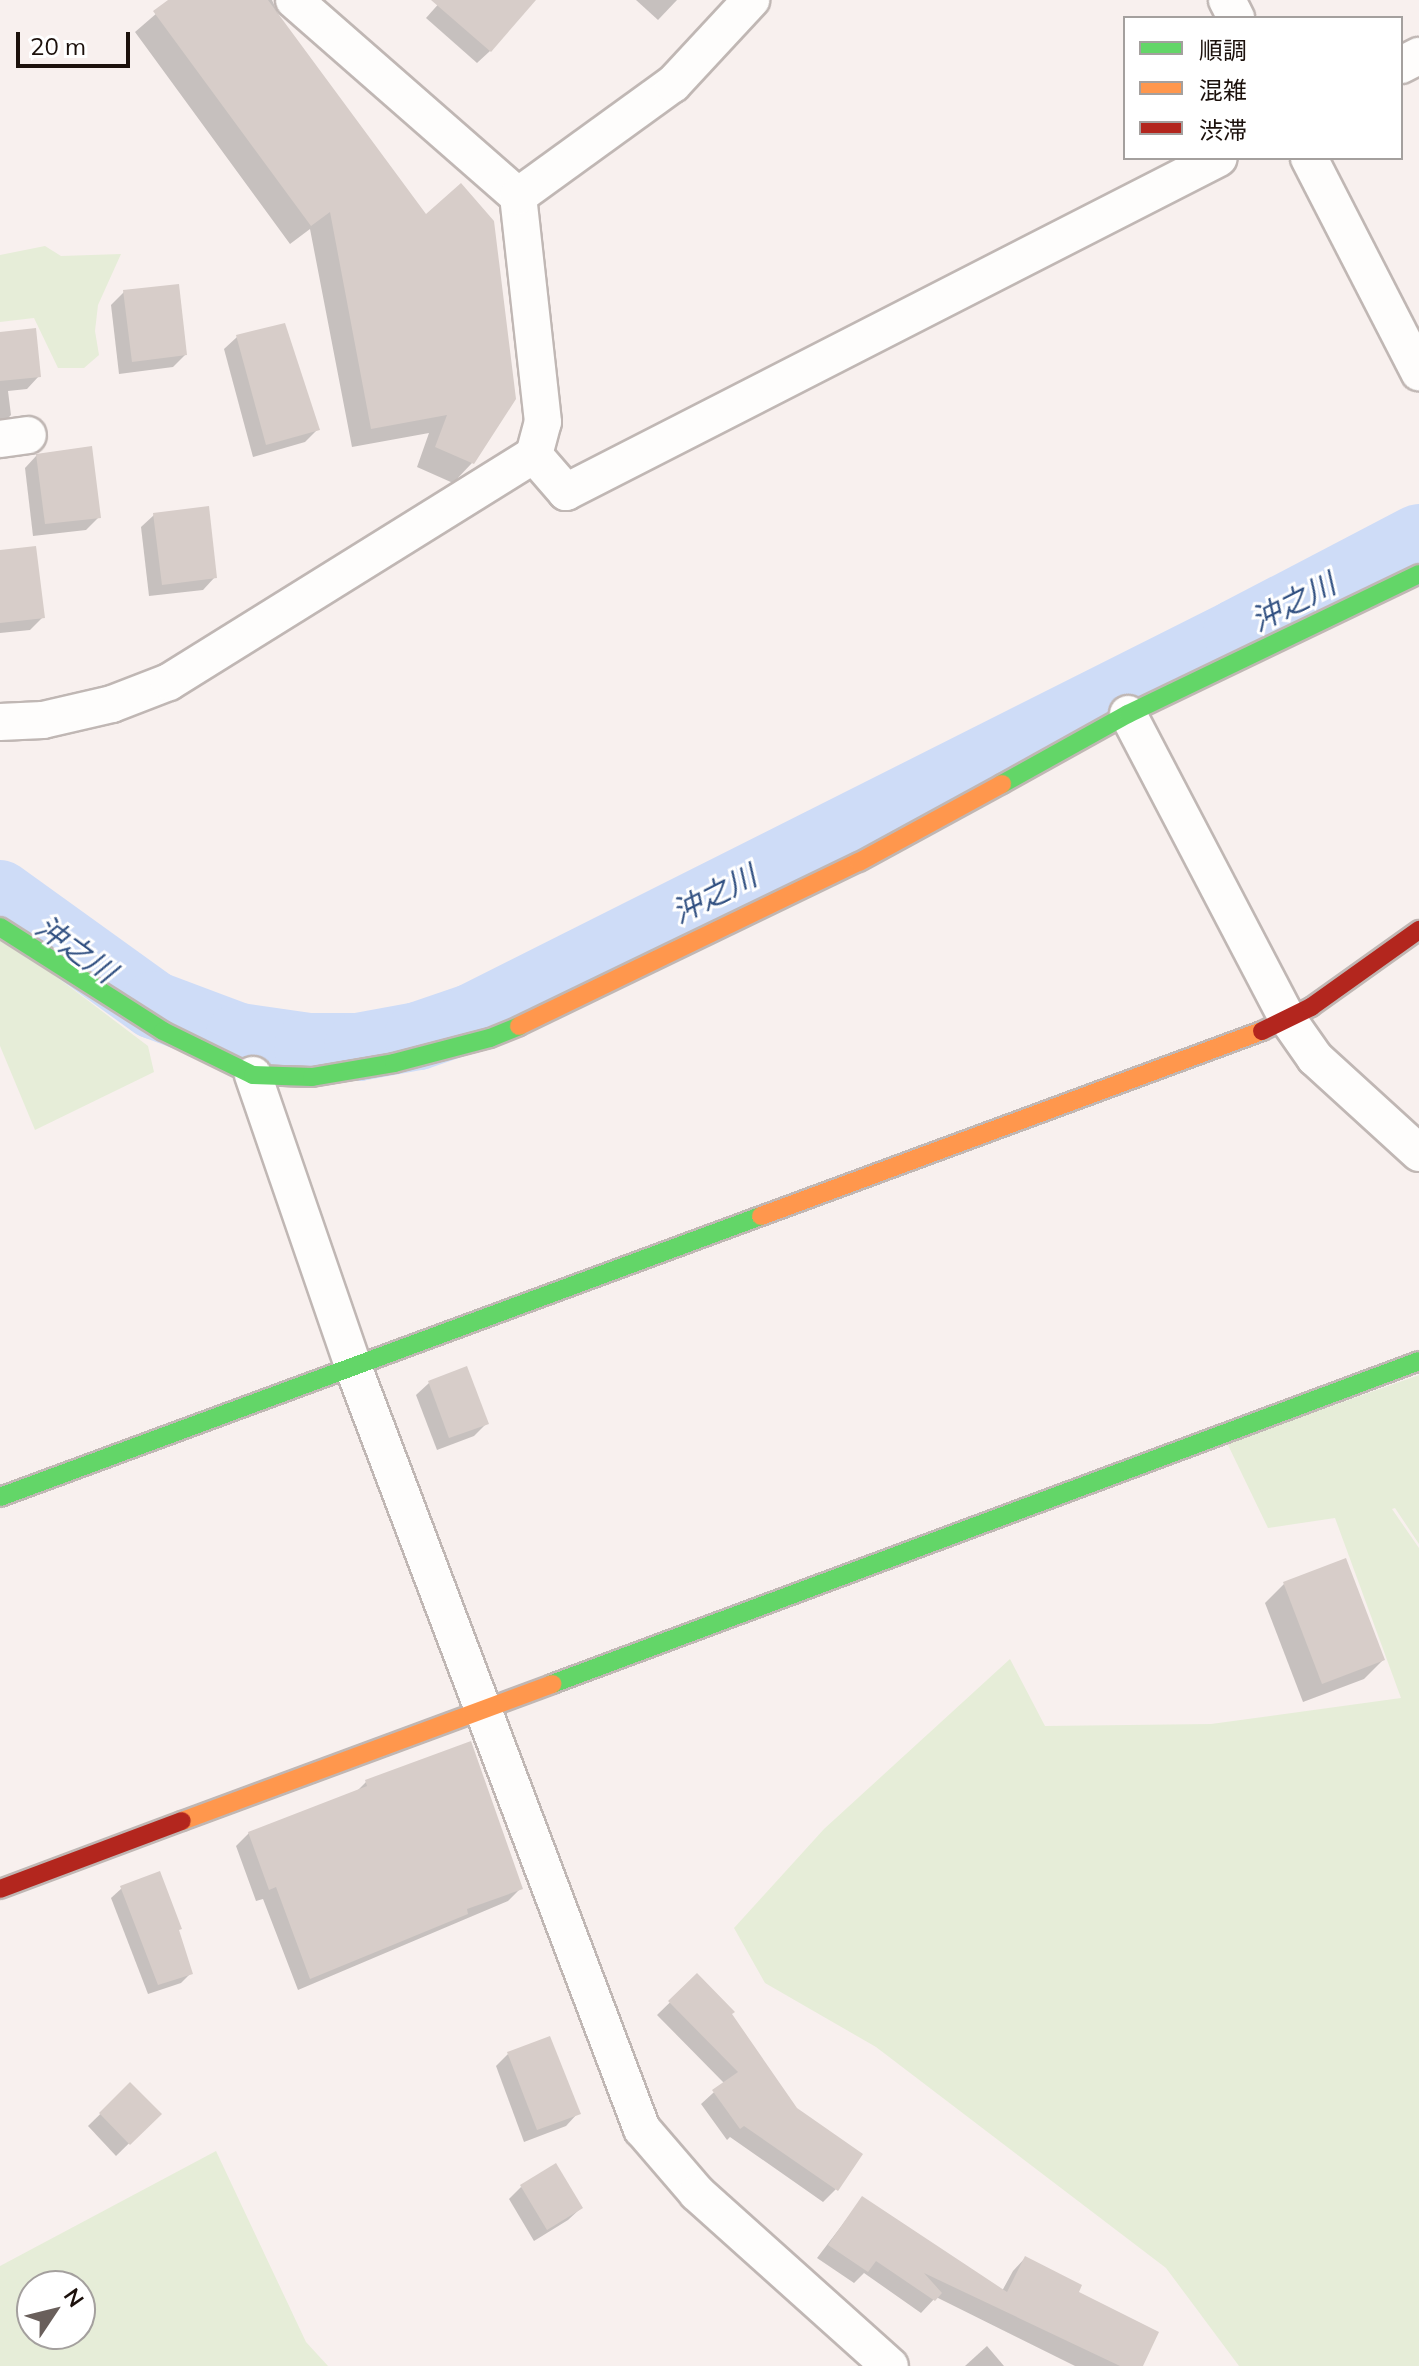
<!DOCTYPE html>
<meta charset="utf-8">
<style>
body{margin:0}
#map{position:relative;width:1419px;height:2366px;overflow:hidden;background:#f8f0ee;font-family:Mulish,"Noto Sans JP",sans-serif}
div>[style]{position:absolute}
[style*='--x']{left:calc(var(--x)*1px);top:calc(var(--y)*1px);width:calc(var(--w)*1px);rotate:calc(var(--a)*1deg)}
.green>*{inset:0;background:#e6edd8}
.shadow>*{inset:0;background:#0003}
.river>*{height:68px;margin:-34px;padding:0 34px;transform-origin:34px;border-radius:34px;background:#cedcf7}
.building>*{inset:0;background:#d7cdc9}
.roads{filter:drop-shadow(2px 0 #c0b7b4) drop-shadow(-2px 0 #c0b7b4) drop-shadow(0 2px #c0b7b4) drop-shadow(0 -2px #c0b7b4)}
.street>*{height:36px;margin:-18px;padding:0 18px;transform-origin:18px;border-radius:18px;background:#fefdfc}
.fast>*{height:18px;margin:-9px;padding:0 9px;transform-origin:9px;border-radius:9px;background:#63d668}
.slow>*{height:18px;margin:-9px;padding:0 9px;transform-origin:9px;border-radius:9px;background:#ff974d}
.jam>*{height:18px;margin:-9px;padding:0 9px;transform-origin:9px;border-radius:9px;background:#b3261e}
span{translate:-50% -50%;white-space:nowrap;text-align:center;line-height:1.15;-webkit-text-stroke:6px #fff;paint-order:stroke}
.water-label{font-size:30px;color:#325182;font-style:italic}
.legend{position:absolute;left:1123px;top:16px;width:280px;height:144px;box-sizing:border-box;background:#fff;border:2px solid #a4a09e;margin:0;padding:10px 14px;list-style:none;font-size:24px;color:#1c110c}
.legend li{display:flex;align-items:center;gap:16px;height:40px}
.legend b{width:40px;border:2px solid #a4a09e}
.north{position:absolute;left:16px;top:2270px;width:80px;height:80px;box-sizing:border-box;background:#fff;border:2px solid #a4a09e;border-radius:50%;rotate:55deg;font-size:22px;font-weight:700;line-height:32px;text-align:center;color:#1c110c}
.north::after{content:'';display:block;margin:auto;width:28px;height:36px;background:#695f5b;clip-path:polygon(50% 0,100% 100%,50% 72%,0 100%)}
.scale{position:absolute;left:16px;top:32px;width:114px;height:36px;box-sizing:border-box;border:4px solid #1c110c;border-top:0;padding-left:10px;font-size:24px;line-height:28px;white-space:nowrap;color:#1c110c;-webkit-text-stroke:6px #fff;paint-order:stroke}
</style>
<div id="map">
<div class="green">
<i style="clip-path:polygon(45px 246px,61px 256px,121px 254px,98px 305px,95px 331px,99px 355px,84px 368px,58px 368px,34px 318px,0 322px,0 255px)"></i>
<i style="clip-path:polygon(0 934px,148px 1046px,154px 1072px,35px 1130px,0 1046px)"></i>
<i style="clip-path:polygon(1419px 1375px,1419px 1544px,1395px 1508px,1392px 1509px,1419px 1548px,1419px 2366px,1239px 2366px,1166px 2268px,876px 2047px,765px 1983px,734px 1928px,824px 1829px,1010px 1659px,1045px 1726px,1211px 1724px,1401px 1698px,1335px 1518px,1268px 1528px,1227px 1443px)"></i>
<i style="clip-path:polygon(evenodd,216px 2151px,306px 2342px,328px 2366px,0 2366px,0 2266px,216px 2151px,32px 2286px,80px 2286px,80px 2334px,32px 2334px,32px 2286px)"></i>
</div>
<div class="shadow">
<i style="clip-path:polygon(172px 0,272px 0,472px 463px,453px 483px,417px 467px,429px 433px,352px 447px,310px 229px,290px 244px,135px 32px)"></i>
<i style="clip-path:polygon(442px 0,514px 0,490px 51px,477px 63px,426px 18px)"></i>
<i style="clip-path:polygon(636px 0,677px 0,658px 20px)"></i>
<i style="clip-path:polygon(124px 292px,185px 355px,173px 367px,119px 374px,111px 305px)"></i>
<i style="clip-path:polygon(0 334px,39px 376px,27px 389px,8px 391px,11px 415px,0 426px)"></i>
<i style="clip-path:polygon(237px 337px,318px 429px,305px 442px,253px 457px,224px 349px)"></i>
<i style="clip-path:polygon(37px 455px,99px 517px,86px 530px,33px 536px,25px 468px)"></i>
<i style="clip-path:polygon(154px 515px,215px 577px,203px 590px,149px 596px,141px 527px)"></i>
<i style="clip-path:polygon(0 552px,43px 617px,30px 630px,0 633px)"></i>
<i style="clip-path:polygon(429px 1383px,487px 1423px,474px 1436px,437px 1450px,416px 1395px)"></i>
<i style="clip-path:polygon(1284px 1584px,1383px 1660px,1364px 1679px,1303px 1702px,1265px 1603px)"></i>
<i style="clip-path:polygon(366px 1782px,521px 1888px,508px 1901px,298px 1990px,263px 1899px,256px 1901px,236px 1846px,249px 1833px,356px 1792px)"></i>
<i style="clip-path:polygon(122px 1888px,177px 1931px,191px 1973px,181px 1983px,148px 1994px,111px 1898px)"></i>
<i style="clip-path:polygon(697px 1976px,836px 2189px,823px 2202px,730px 2137px,727px 2140px,701px 2104px,724px 2083px,657px 2015px)"></i>
<i style="clip-path:polygon(508px 2054px,578px 2113px,566px 2126px,524px 2142px,496px 2066px)"></i>
<i style="clip-path:polygon(130px 2085px,159px 2114px,116px 2156px,88px 2126px)"></i>
<i style="clip-path:polygon(521px 2187px,581px 2208px,568px 2220px,534px 2241px,509px 2199px)"></i>
<i style="clip-path:polygon(862px 2199px,1002px 2291px,1013px 2271px,1025px 2258px,1076px 2293px,1140px 2366px,1075px 2366px,936px 2297px,921px 2313px,864px 2273px,854px 2283px,817px 2258px)"></i>
<i style="clip-path:polygon(987px 2346px,1004px 2366px,965px 2366px)"></i>
</div>
<div class="river">
<i style="--x:0;--y:894;--w:190;--a:35.8"></i>
<i style="--x:154;--y:1005;--w:91;--a:20.6"></i>
<i style="--x:239;--y:1037;--w:70;--a:8.2"></i>
<i style="--x:308;--y:1047;--w:50;--a:0"></i>
<i style="--x:358;--y:1047;--w:61;--a:-10.4"></i>
<i style="--x:418;--y:1036;--w:58;--a:-19.1"></i>
<i style="--x:473;--y:1017;--w:855;--a:-26.68"></i>
<i style="--x:1237;--y:633;--w:205;--a:-27.6"></i>
</div>
<div class="building">
<i style="clip-path:polygon(168px 0,268px 0,426px 214px,461px 183px,494px 221px,516px 399px,474px 464px,435px 447px,447px 415px,371px 429px,330px 212px,311px 226px,153px 11px)"></i>
<i style="clip-path:polygon(431px 0,536px 0,491px 52px)"></i>
<i style="clip-path:polygon(179px 284px,187px 355px,132px 362px,123px 290px)"></i>
<i style="clip-path:polygon(285px 323px,320px 430px,266px 445px,236px 335px)"></i>
<i style="clip-path:polygon(36px 328px,41px 377px,0 381px,0 332px)"></i>
<i style="clip-path:polygon(92px 446px,101px 518px,45px 524px,36px 454px)"></i>
<i style="clip-path:polygon(209px 506px,217px 578px,162px 585px,153px 513px)"></i>
<i style="clip-path:polygon(36px 546px,45px 618px,0 623px,0 550px)"></i>
<i style="clip-path:polygon(467px 1366px,489px 1424px,449px 1438px,428px 1381px)"></i>
<i style="clip-path:polygon(1346px 1558px,1385px 1660px,1322px 1684px,1283px 1582px)"></i>
<i style="clip-path:polygon(471px 1741px,523px 1889px,467px 1909px,468px 1914px,310px 1979px,276px 1887px,269px 1890px,248px 1832px,367px 1786px,365px 1780px)"></i>
<i style="clip-path:polygon(160px 1871px,182px 1929px,179px 1930px,193px 1974px,158px 1985px,120px 1886px)"></i>
<i style="clip-path:polygon(697px 1973px,735px 2012px,732px 2014px,797px 2108px,863px 2154px,838px 2191px,744px 2126px,740px 2129px,712px 2090px,738px 2072px,668px 2001px)"></i>
<i style="clip-path:polygon(550px 2036px,581px 2114px,537px 2130px,507px 2052px)"></i>
<i style="clip-path:polygon(130px 2082px,162px 2114px,130px 2145px,99px 2113px)"></i>
<i style="clip-path:polygon(556px 2163px,583px 2208px,547px 2230px,520px 2185px)"></i>
<i style="clip-path:polygon(862px 2196px,1007px 2292px,1025px 2256px,1082px 2285px,1079px 2292px,1159px 2332px,1143px 2366px,1120px 2366px,924px 2273px,942px 2293px,935px 2301px,876px 2261px,868px 2272px,828px 2245px)"></i>
</div>
<div class="roads">
<div class="street">
<i style="--x:294;--y:0;--w:298;--a:41.2"></i>
<i style="--x:1227;--y:0;--w:20;--a:63"></i>
<i style="--x:1401;--y:65;--w:20;--a:-27"></i>
<i style="--x:1309;--y:158;--w:241;--a:62.8"></i>
<i style="--x:0;--y:439;--w:28;--a:-8"></i>
<i style="--x:534;--y:455;--w:49;--a:49.1"></i>
<i style="--x:566;--y:492;--w:733;--a:-27.09"></i>
<i style="--x:1128;--y:714;--w:343;--a:62.4"></i>
<i style="--x:1287;--y:1018;--w:49;--a:55"></i>
<i style="--x:1315;--y:1058;--w:141;--a:42.4"></i>
<i style="--x:0;--y:722;--w:43;--a:-2.7"></i>
<i style="--x:43;--y:720;--w:71;--a:-13.1"></i>
<i style="--x:112;--y:704;--w:61;--a:-21.1"></i>
<i style="--x:169;--y:682;--w:430;--a:-31.9"></i>
<i style="--x:534;--y:455;--w:34;--a:-75"></i>
<i style="--x:543;--y:422;--w:227;--a:-96.3"></i>
<i style="--x:518;--y:196;--w:191;--a:-35.9"></i>
<i style="--x:673;--y:84;--w:115;--a:-47.1"></i>
<i style="--x:253;--y:1075;--w:311;--a:71"></i>
<i style="--x:354;--y:1369;--w:813;--a:69.25"></i>
<i style="--x:642;--y:2129;--w:84;--a:49.3"></i>
<i style="--x:697;--y:2193;--w:259;--a:41.9"></i>
</div>
<div class="fast">
<i style="--x:1002;--y:784;--w:144;--a:-29.1"></i>
<i style="--x:1128;--y:714;--w:323;--a:-25.7"></i>
<i style="--x:0;--y:927;--w:193;--a:32.5"></i>
<i style="--x:163;--y:1031;--w:100;--a:26.1"></i>
<i style="--x:253;--y:1075;--w:59;--a:1.9"></i>
<i style="--x:312;--y:1077;--w:83;--a:-9.7"></i>
<i style="--x:394;--y:1063;--w:99;--a:-14.6"></i>
<i style="--x:490;--y:1038;--w:31;--a:-22"></i>
<i style="--x:0;--y:1497;--w:811;--a:-20.27"></i>
<i style="--x:552;--y:1684;--w:925;--a:-20.43"></i>
</div>
<div class="slow">
<i style="--x:519;--y:1026;--w:377;--a:-25.8"></i>
<i style="--x:859;--y:862;--w:163;--a:-28.6"></i>
<i style="--x:761;--y:1216;--w:534;--a:-20.27"></i>
<i style="--x:182;--y:1821;--w:395;--a:-20.3"></i>
</div>
<div class="jam">
<i style="--x:1262;--y:1031;--w:55;--a:-26.1"></i>
<i style="--x:1311;--y:1007;--w:133;--a:-35.5"></i>
<i style="--x:0;--y:1889;--w:194;--a:-20.5"></i>
</div>
</div>
<div class="water-label">
<span style="left:1293px;top:602px;rotate:-27deg">沖之川</span>
<span style="left:714px;top:894px;rotate:-27deg">沖之川</span>
<span style="left:76px;top:949px;rotate:36deg">沖之川</span>
</div>
<ul class="legend">
<li><b style="height:10px;background:#63d668"></b>順調</li>
<li><b style="height:10px;background:#ff974d"></b>混雑</li>
<li><b style="height:10px;background:#b3261e"></b>渋滞</li>
</ul>
<div class="north">N</div>
<div class="scale">20 m</div>
</div>
